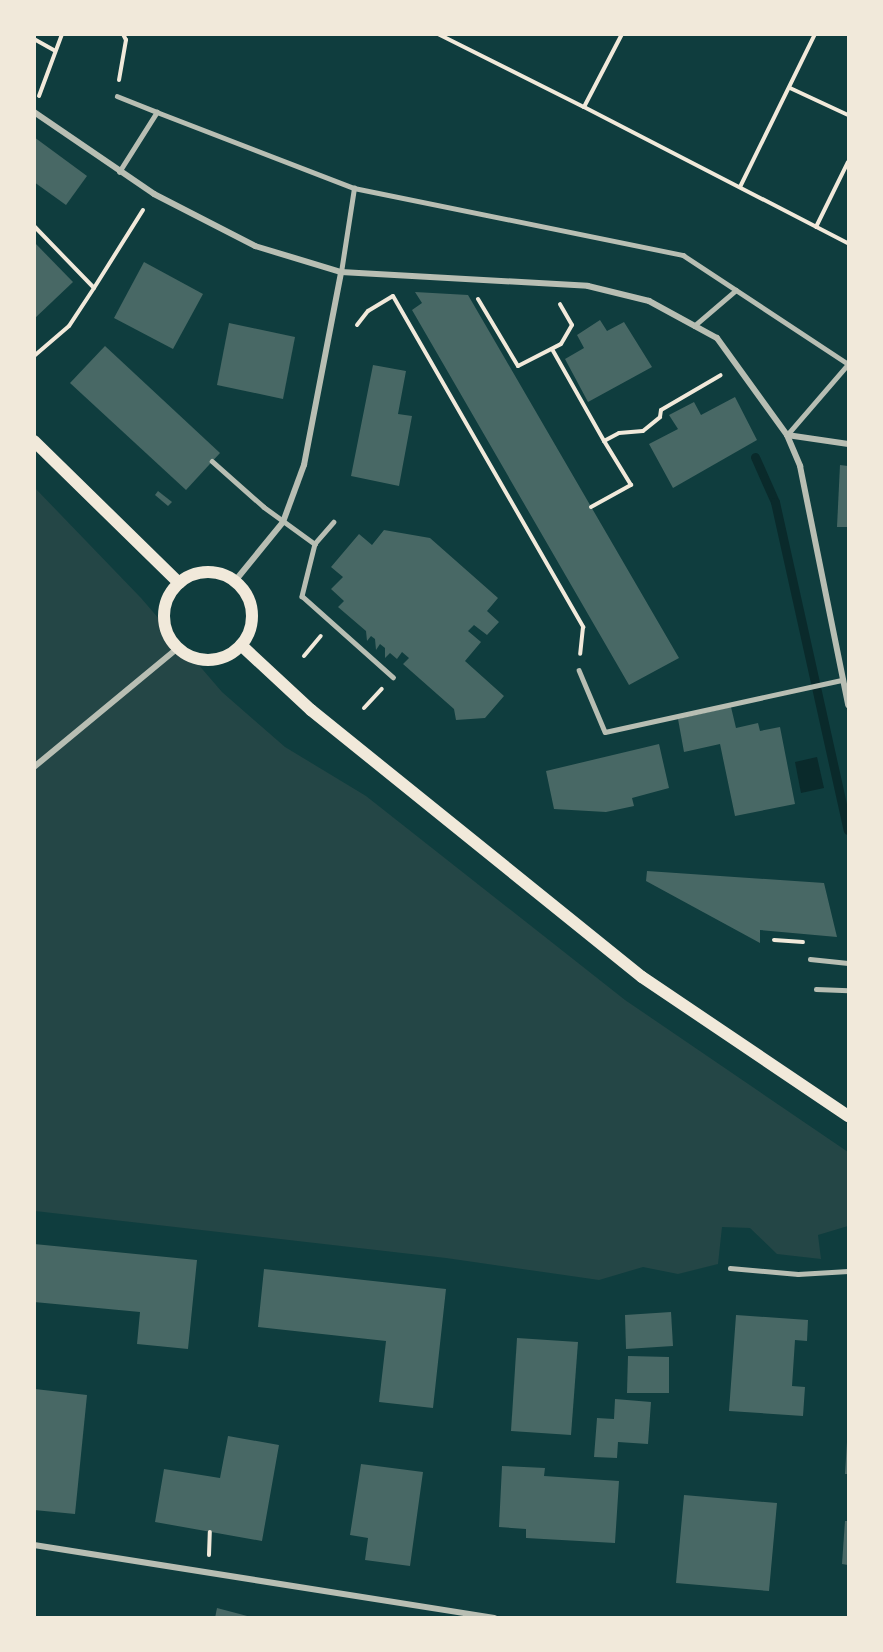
<!DOCTYPE html>
<style>
body{margin:0}
#map{position:relative;width:883px;height:1652px;overflow:hidden;background:#0f3d3e;font-family:"IBM Plex Sans",sans-serif}
div>[style]{position:absolute}
[style*='--x']{left:calc(var(--x)*1px);top:calc(var(--y)*1px);width:calc(var(--w)*1px);rotate:calc(var(--a)*1deg)}
.green>*{inset:0;background:#244646}
.water>*{inset:0;background:#0a2a2b}
.stream>*{height:9px;margin:-4.5px;padding:0 4.5px;transform-origin:4.5px;border-radius:4.5px;background:#0a2a2b}
.building>*{inset:0;background:#486865}
.path>*{height:4px;margin:-2px;padding:0 2px;transform-origin:2px;border-radius:2px;background:#f1e9da}
.service>*{height:4.5px;margin:-2.25px;padding:0 2.25px;transform-origin:2.25px;border-radius:2.25px;background:#b8beb3}
.minor>*{height:6px;margin:-3px;padding:0 3px;transform-origin:3px;border-radius:3px;background:#b8beb3}
.secondary>*{height:12px;margin:-6px;padding:0 6px;transform-origin:6px;border-radius:6px;background:#f1e9da}
.secondary>.ring{margin:-6px;padding:0;box-sizing:content-box;background:none;border:12px solid #f1e9da;border-radius:50%}
span{translate:-50% -50%;white-space:nowrap;text-align:center;line-height:1.15;-webkit-text-stroke:5px #f1e9da;paint-order:stroke}
.frame{position:absolute;inset:0;border:36px solid #f1e9da;pointer-events:none}
</style>
<div id="map">
<div class="green">
<i style="clip-path:polygon(35px 488px,141px 598px,222px 692px,285px 747px,366px 796px,625px 1000px,848px 1152px,848px 1226px,818px 1235px,821px 1259px,777px 1254px,750px 1228px,722px 1227px,718px 1264px,678px 1274px,643px 1267px,599px 1280px,446px 1258px,35px 1211px)"></i>
</div>
<div class="water">
<i style="clip-path:polygon(817px 757px,824px 788px,801px 793px,795px 762px)"></i>
</div>
<div class="stream">
<i style="--x:755;--y:457;--w:49;--a:66"></i>
<i style="--x:775;--y:502;--w:336;--a:77.5"></i>
</div>
<div class="building">
<i style="clip-path:polygon(34px 137px,87px 176px,66px 205px,34px 182px)"></i>
<i style="clip-path:polygon(34px 242px,73px 282px,34px 319px)"></i>
<i style="clip-path:polygon(144px 262px,203px 294px,173px 349px,114px 318px)"></i>
<i style="clip-path:polygon(415px 292px,468px 295px,679px 658px,629px 685px,412px 310px,422px 303px)"></i>
<i style="clip-path:polygon(600px 320px,607px 331px,624px 322px,652px 367px,588px 402px,565px 359px,584px 348px,577px 335px)"></i>
<i style="clip-path:polygon(229px 323px,295px 337px,283px 399px,217px 385px)"></i>
<i style="clip-path:polygon(105px 346px,220px 453px,186px 490px,70px 383px)"></i>
<i style="clip-path:polygon(373px 365px,406px 371px,398px 414px,412px 416px,399px 486px,351px 476px)"></i>
<i style="clip-path:polygon(735px 397px,757px 440px,673px 488px,649px 444px,678px 429px,669px 415px,694px 402px,701px 415px)"></i>
<i style="clip-path:polygon(840px 465px,848px 466px,848px 527px,837px 527px)"></i>
<i style="clip-path:polygon(158px 491px,172px 502px,168px 506px,155px 495px)"></i>
<i style="clip-path:polygon(384px 530px,430px 538px,498px 598px,487px 611px,499px 622px,487px 635px,474px 625px,468px 631px,481px 642px,465px 661px,504px 696px,485px 718px,456px 720px,454px 709px,403px 664px,409px 658px,402px 652px,397px 659px,390px 653px,385px 658px,385px 648px,380px 644px,376px 650px,375px 639px,371px 636px,367px 641px,366px 631px,338px 607px,344px 601px,331px 589px,343px 577px,331px 567px,359px 534px,372px 545px)"></i>
<i style="clip-path:polygon(731px 707px,736px 728px,758px 723px,760px 731px,780px 727px,795px 804px,735px 816px,720px 744px,684px 752px,678px 719px)"></i>
<i style="clip-path:polygon(659px 744px,669px 788px,632px 798px,634px 806px,606px 812px,554px 809px,546px 771px)"></i>
<i style="clip-path:polygon(647px 871px,824px 883px,837px 937px,760px 930px,760px 943px,646px 881px)"></i>
<i style="clip-path:polygon(34px 1244px,197px 1260px,188px 1349px,137px 1344px,140px 1312px,34px 1302px)"></i>
<i style="clip-path:polygon(264px 1269px,446px 1289px,433px 1408px,379px 1402px,386px 1341px,258px 1327px)"></i>
<i style="clip-path:polygon(671px 1312px,673px 1346px,626px 1349px,625px 1315px)"></i>
<i style="clip-path:polygon(736px 1315px,808px 1320px,807px 1341px,795px 1340px,792px 1386px,805px 1387px,803px 1416px,729px 1411px)"></i>
<i style="clip-path:polygon(517px 1338px,578px 1342px,571px 1435px,511px 1431px)"></i>
<i style="clip-path:polygon(628px 1356px,669px 1357px,669px 1393px,627px 1393px)"></i>
<i style="clip-path:polygon(35px 1389px,87px 1395px,75px 1514px,34px 1510px)"></i>
<i style="clip-path:polygon(615px 1399px,651px 1402px,648px 1444px,618px 1442px,617px 1458px,594px 1457px,597px 1418px,614px 1419px)"></i>
<i style="clip-path:polygon(228px 1436px,279px 1445px,262px 1541px,155px 1522px,164px 1469px,220px 1478px)"></i>
<i style="clip-path:polygon(847px 1442px,848px 1442px,848px 1474px,845px 1474px)"></i>
<i style="clip-path:polygon(361px 1464px,423px 1472px,410px 1566px,365px 1560px,368px 1538px,350px 1535px)"></i>
<i style="clip-path:polygon(502px 1466px,545px 1468px,544px 1476px,619px 1481px,615px 1543px,526px 1538px,526px 1529px,499px 1527px)"></i>
<i style="clip-path:polygon(684px 1495px,777px 1503px,769px 1591px,676px 1583px)"></i>
<i style="clip-path:polygon(845px 1521px,848px 1521px,848px 1565px,842px 1564px)"></i>
<i style="clip-path:polygon(217px 1608px,251px 1617px,251px 1618px,215px 1618px)"></i>
</div>
<div class="path">
<i style="--x:438;--y:34;--w:163;--a:26.6"></i>
<i style="--x:584;--y:107;--w:82;--a:-62.5"></i>
<i style="--x:34;--y:39;--w:23;--a:29"></i>
<i style="--x:119;--y:80;--w:41;--a:-80.1"></i>
<i style="--x:126;--y:40;--w:7;--a:-117"></i>
<i style="--x:790;--y:88;--w:64;--a:25"></i>
<i style="--x:39;--y:96;--w:66;--a:-69.6"></i>
<i style="--x:584;--y:107;--w:297;--a:27.3"></i>
<i style="--x:740;--y:187;--w:170;--a:-63.9"></i>
<i style="--x:34;--y:226;--w:86;--a:45.9"></i>
<i style="--x:94;--y:288;--w:45;--a:123.3"></i>
<i style="--x:69;--y:326;--w:46;--a:139.4"></i>
<i style="--x:816;--y:227;--w:72;--a:-63.8"></i>
<i style="--x:94;--y:288;--w:92;--a:-57.9"></i>
<i style="--x:478;--y:299;--w:78;--a:59.2"></i>
<i style="--x:518;--y:366;--w:48;--a:-27.1"></i>
<i style="--x:561;--y:344;--w:22;--a:-60"></i>
<i style="--x:572;--y:325;--w:24;--a:-120"></i>
<i style="--x:357;--y:325;--w:18;--a:-52"></i>
<i style="--x:368;--y:311;--w:29;--a:-31"></i>
<i style="--x:393;--y:296;--w:382;--a:60.1"></i>
<i style="--x:583;--y:627;--w:27;--a:96"></i>
<i style="--x:552;--y:349;--w:106;--a:60.5"></i>
<i style="--x:604;--y:441;--w:17;--a:-28"></i>
<i style="--x:619;--y:433;--w:24;--a:-5"></i>
<i style="--x:643;--y:431;--w:22;--a:-39"></i>
<i style="--x:660;--y:417;--w:7;--a:-82"></i>
<i style="--x:661;--y:410;--w:69;--a:-30.3"></i>
<i style="--x:591;--y:507;--w:46;--a:-28.8"></i>
<i style="--x:631;--y:485;--w:52;--a:-121.5"></i>
<i style="--x:304;--y:656;--w:26;--a:-50"></i>
<i style="--x:364;--y:708;--w:26;--a:-47"></i>
<i style="--x:774;--y:940;--w:29;--a:4"></i>
<i style="--x:209;--y:1555;--w:23;--a:-88"></i>
</div>
<div class="service">
<i style="--x:117;--y:96;--w:43;--a:21.8"></i>
<i style="--x:119;--y:172;--w:71;--a:-57.7"></i>
<i style="--x:157;--y:112;--w:211;--a:21.1"></i>
<i style="--x:354;--y:188;--w:336;--a:11.5"></i>
<i style="--x:683;--y:255;--w:198;--a:33.4"></i>
<i style="--x:341;--y:272;--w:85;--a:-81.2"></i>
<i style="--x:694;--y:326;--w:55;--a:-40.6"></i>
<i style="--x:787;--y:435;--w:94;--a:-49.3"></i>
<i style="--x:212;--y:461;--w:69;--a:41.5"></i>
<i style="--x:264;--y:507;--w:63;--a:36"></i>
<i style="--x:334;--y:522;--w:29;--a:131"></i>
<i style="--x:315;--y:544;--w:54;--a:104"></i>
<i style="--x:302;--y:596;--w:122;--a:41.7"></i>
<i style="--x:579;--y:670;--w:67;--a:67.2"></i>
<i style="--x:605;--y:732;--w:243;--a:-12.4"></i>
<i style="--x:810;--y:959;--w:38;--a:6"></i>
<i style="--x:816;--y:989;--w:32;--a:2"></i>
<i style="--x:730;--y:1268;--w:68;--a:5"></i>
<i style="--x:798;--y:1274;--w:50;--a:-3.4"></i>
</div>
<div class="minor">
<i style="--x:34;--y:112;--w:145;--a:34.3"></i>
<i style="--x:154;--y:194;--w:114;--a:27.2"></i>
<i style="--x:255;--y:246;--w:90;--a:16.8"></i>
<i style="--x:341;--y:272;--w:247;--a:3.2"></i>
<i style="--x:588;--y:286;--w:63;--a:13.8"></i>
<i style="--x:649;--y:301;--w:77;--a:28.6"></i>
<i style="--x:717;--y:338;--w:120;--a:54.2"></i>
<i style="--x:787;--y:435;--w:34;--a:67"></i>
<i style="--x:800;--y:466;--w:244;--a:78.6"></i>
<i style="--x:787;--y:435;--w:62;--a:8.4"></i>
<i style="--x:235;--y:581;--w:76;--a:-50.9"></i>
<i style="--x:283;--y:522;--w:61;--a:-69.8"></i>
<i style="--x:304;--y:465;--w:197;--a:-79.1"></i>
<i style="--x:34;--y:767;--w:187;--a:-39.6"></i>
<i style="--x:34;--y:1545;--w:466;--a:9"></i>
</div>
<div class="secondary">
<i style="--x:34;--y:441;--w:203;--a:44.4"></i>
<i class="ring" style="left:164px;top:572px;width:76px;height:76px"></i>
<i style="--x:241;--y:645;--w:96;--a:42.9"></i>
<i style="--x:311;--y:710;--w:425;--a:38.9"></i>
<i style="--x:642;--y:977;--w:249;--a:34"></i>
</div>
<div class="frame"></div>
</div>
